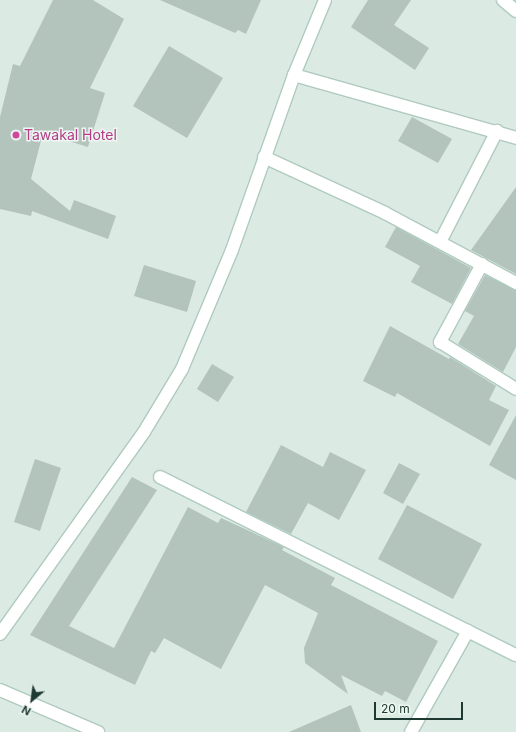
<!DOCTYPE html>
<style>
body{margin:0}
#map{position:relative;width:516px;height:732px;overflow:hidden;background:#dceae4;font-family:Inter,sans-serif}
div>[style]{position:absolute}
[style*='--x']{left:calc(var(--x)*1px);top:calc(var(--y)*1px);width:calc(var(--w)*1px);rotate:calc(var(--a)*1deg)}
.building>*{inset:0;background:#b2c4bc}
.roads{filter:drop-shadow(1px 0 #afcac0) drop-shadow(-1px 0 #afcac0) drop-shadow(0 1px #afcac0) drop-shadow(0 -1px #afcac0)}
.street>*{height:12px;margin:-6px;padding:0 6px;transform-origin:6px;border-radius:6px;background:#fff}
.secondary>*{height:12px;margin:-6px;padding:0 6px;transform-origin:6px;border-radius:6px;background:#fff}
.dots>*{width:11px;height:11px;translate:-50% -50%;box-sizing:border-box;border:2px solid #edf6f1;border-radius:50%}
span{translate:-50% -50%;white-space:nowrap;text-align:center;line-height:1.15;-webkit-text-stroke:3px #edf6f1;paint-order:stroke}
.hotel-label{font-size:14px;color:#b23c85}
.left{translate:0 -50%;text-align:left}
.north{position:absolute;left:12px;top:680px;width:40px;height:40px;-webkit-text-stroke:3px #edf6f1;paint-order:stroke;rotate:209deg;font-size:11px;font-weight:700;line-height:16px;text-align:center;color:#1e3932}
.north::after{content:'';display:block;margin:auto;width:14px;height:18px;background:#1e3932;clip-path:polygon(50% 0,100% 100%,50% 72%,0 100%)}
.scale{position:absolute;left:374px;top:702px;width:89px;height:18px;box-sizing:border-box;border:2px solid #1e3932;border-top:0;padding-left:5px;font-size:12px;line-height:14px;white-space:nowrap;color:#1e3932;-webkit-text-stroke:3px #edf6f1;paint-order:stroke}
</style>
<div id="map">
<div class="building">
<i style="clip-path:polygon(53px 0,93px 0,124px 19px,90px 88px,105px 93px,88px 147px,43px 133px,31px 179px,70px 211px,74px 200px,116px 216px,108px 239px,32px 211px,31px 216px,0 209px,0 117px,13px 64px,20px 66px)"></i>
<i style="clip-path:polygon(160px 0,261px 0,246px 34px,238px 30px,235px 33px)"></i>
<i style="clip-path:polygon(368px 0,411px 0,394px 25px,429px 48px,415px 70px,351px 27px)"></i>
<i style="clip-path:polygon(169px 46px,223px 78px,187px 138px,133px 106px)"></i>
<i style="clip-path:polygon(412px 117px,452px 139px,438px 163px,398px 141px)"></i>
<i style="clip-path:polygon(516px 187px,516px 274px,471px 250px)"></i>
<i style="clip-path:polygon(396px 227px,471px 268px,452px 304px,411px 282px,420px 266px,385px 247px)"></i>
<i style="clip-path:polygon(144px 265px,196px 281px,187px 312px,134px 296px)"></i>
<i style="clip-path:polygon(485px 275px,516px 290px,516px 347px,503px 372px,458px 344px,474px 316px,465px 311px)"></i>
<i style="clip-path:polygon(390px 326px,449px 359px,450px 357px,496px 386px,489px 400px,509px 410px,490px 446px,397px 393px,395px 397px,363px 381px)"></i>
<i style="clip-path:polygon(212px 364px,234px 377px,218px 402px,197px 389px)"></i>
<i style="clip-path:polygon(516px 415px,516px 480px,489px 465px)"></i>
<i style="clip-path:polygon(281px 445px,323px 467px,330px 452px,366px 470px,339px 520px,308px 503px,291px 534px,246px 512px)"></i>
<i style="clip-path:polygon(35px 459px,61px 468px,40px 531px,14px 522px)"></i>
<i style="clip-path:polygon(399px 463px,420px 474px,403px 504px,383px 493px)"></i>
<i style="clip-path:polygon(132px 477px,157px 490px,69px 626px,114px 648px,188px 507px,218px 523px,221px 518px,284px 547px,282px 550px,335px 578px,331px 585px,438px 641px,406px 702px,385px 691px,382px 696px,341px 675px,348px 694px,305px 663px,304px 648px,318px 613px,265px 585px,221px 669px,164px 638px,155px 653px,151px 651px,135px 685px,30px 635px)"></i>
<i style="clip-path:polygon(407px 505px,482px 544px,453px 599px,378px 559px)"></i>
<i style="clip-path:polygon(351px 705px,361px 732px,289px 732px)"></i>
</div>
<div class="roads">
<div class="street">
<i style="--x:503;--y:0;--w:17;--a:40"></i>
<i style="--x:294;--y:75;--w:231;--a:15.8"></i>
<i style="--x:264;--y:157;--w:133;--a:24.8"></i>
<i style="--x:385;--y:213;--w:149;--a:28.1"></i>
<i style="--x:440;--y:242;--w:125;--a:-62.8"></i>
<i style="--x:482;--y:264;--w:89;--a:118.3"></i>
<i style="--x:440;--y:342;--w:89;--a:31.7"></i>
<i style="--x:160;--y:477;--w:398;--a:26.6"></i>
<i style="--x:0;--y:634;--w:248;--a:-54.5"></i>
<i style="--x:144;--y:432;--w:74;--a:-58.9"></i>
<i style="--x:182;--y:369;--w:129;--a:-67.2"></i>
<i style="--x:232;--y:250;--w:186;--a:-70.5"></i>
<i style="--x:294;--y:75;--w:81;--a:-67.5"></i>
<i style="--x:411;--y:732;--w:116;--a:-60.6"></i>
</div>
<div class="secondary">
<i style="--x:0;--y:690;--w:107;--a:23.2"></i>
</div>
</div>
<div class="dots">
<i style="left:16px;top:135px;background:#d1479c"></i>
</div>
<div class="hotel-label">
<span class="left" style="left:24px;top:135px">Tawakal Hotel</span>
</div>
<div class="north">N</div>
<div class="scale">20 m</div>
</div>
